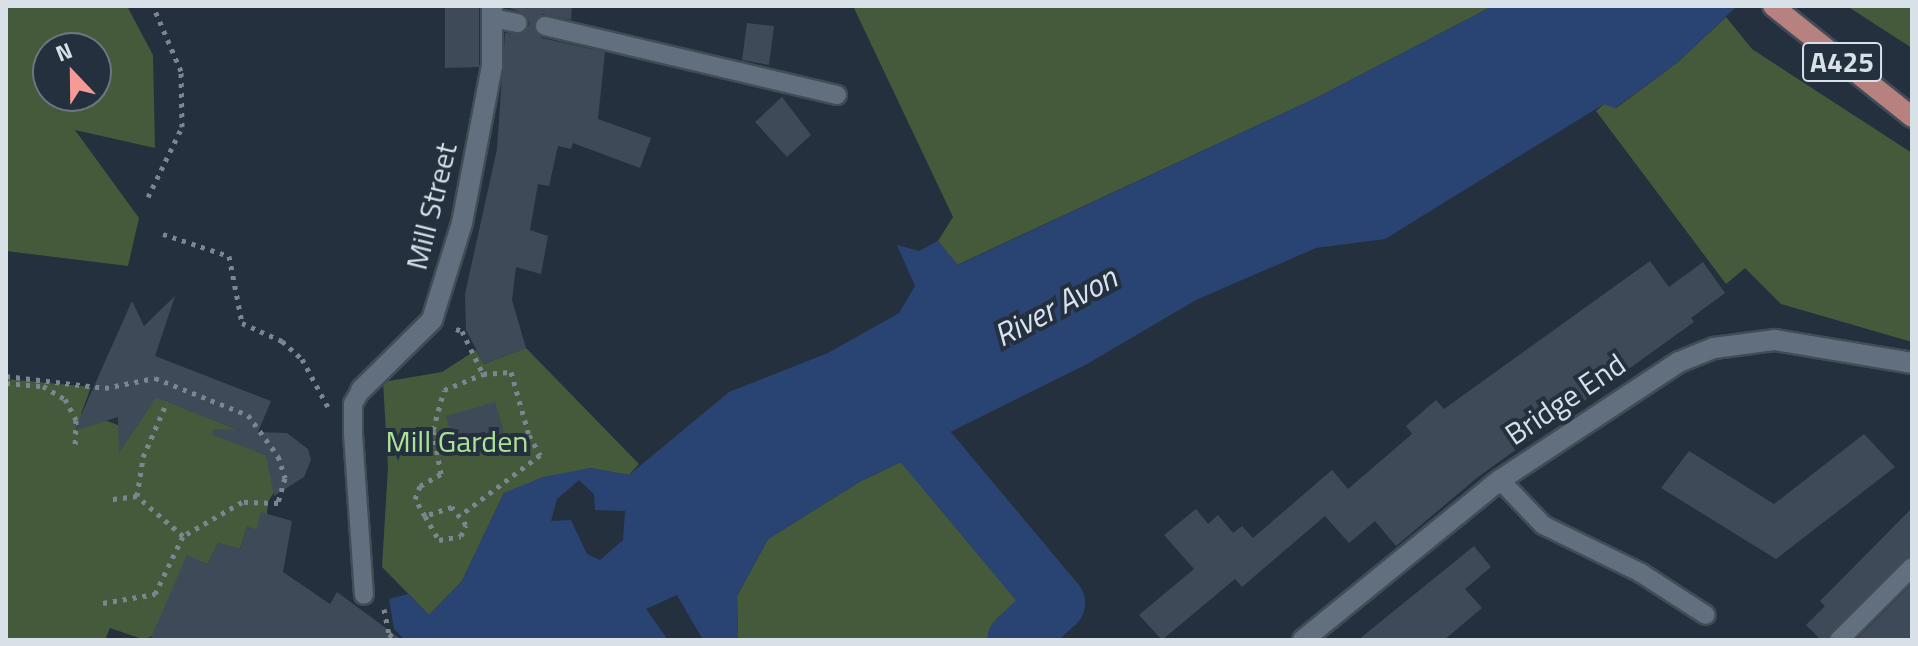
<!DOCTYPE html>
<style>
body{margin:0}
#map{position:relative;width:1918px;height:646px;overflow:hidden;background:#24303d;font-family:"Titillium Web",sans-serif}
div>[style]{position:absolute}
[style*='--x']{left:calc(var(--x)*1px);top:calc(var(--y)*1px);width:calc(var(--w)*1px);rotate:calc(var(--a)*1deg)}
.green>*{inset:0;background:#445a3b}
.water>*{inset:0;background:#294373}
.river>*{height:58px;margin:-29px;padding:0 29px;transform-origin:29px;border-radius:29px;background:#294373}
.building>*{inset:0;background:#3e4a58}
.path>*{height:5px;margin-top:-2.5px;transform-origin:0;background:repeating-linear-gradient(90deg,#7c8691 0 4px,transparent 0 10px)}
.roads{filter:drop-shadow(2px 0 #424c57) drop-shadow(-2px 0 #424c57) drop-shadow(0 2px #424c57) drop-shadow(0 -2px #424c57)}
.lane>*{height:18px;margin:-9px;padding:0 9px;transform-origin:9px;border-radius:9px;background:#626f7e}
.street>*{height:20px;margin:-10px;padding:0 10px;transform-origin:10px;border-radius:10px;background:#626f7e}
.primary>*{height:20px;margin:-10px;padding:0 10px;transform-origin:10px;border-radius:10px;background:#b78180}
span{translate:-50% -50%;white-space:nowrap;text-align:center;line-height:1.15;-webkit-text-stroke:8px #24303d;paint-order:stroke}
.shield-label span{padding:2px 6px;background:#24303d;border:2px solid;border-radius:6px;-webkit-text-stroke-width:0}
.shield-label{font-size:28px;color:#d8e0e8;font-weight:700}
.street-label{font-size:30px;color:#d8e0e8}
.park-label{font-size:30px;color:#ace295}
.water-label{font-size:32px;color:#d8e2f1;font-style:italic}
.frame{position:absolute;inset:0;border:8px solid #d8e0e8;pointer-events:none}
.north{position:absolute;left:32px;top:32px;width:80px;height:80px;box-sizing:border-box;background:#24303d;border:2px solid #6c7681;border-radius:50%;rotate:338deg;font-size:22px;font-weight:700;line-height:32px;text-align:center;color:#d8e0e8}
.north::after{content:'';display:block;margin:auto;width:28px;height:36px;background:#f59b97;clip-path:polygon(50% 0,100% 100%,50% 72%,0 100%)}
</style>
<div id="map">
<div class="green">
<i style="clip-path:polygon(evenodd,6px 6px,127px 6px,153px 55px,155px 148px,75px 130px,139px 218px,128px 266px,6px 251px,6px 6px,48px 48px,96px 48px,96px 96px,48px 96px,48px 48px)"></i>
<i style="clip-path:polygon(853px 6px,1493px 6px,1316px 98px,957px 265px,938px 241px,953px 217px)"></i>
<i style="clip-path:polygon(1847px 6px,1912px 6px,1912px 48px,1901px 41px)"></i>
<i style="clip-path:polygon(1726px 17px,1752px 49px,1912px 153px,1912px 342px,1781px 304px,1745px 268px,1726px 284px,1596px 111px,1605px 103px,1616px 108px,1678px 62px)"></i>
<i style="clip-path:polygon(526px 348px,639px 464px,629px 475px,590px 468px,504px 493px,462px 581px,429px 615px,382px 567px,388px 467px,383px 382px,442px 372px,476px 350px,484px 364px)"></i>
<i style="clip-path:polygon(6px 379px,91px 387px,81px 414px,85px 423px,93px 425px,102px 419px,118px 425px,126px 434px,138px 425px,146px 393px,256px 437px,255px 451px,266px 455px,277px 487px,268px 502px,266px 525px,256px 530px,247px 527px,240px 549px,218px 543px,208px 564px,187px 556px,156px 633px,145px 640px,110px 628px,105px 640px,6px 640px)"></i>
<i style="clip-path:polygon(943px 442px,944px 455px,1018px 518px,1082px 595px,1035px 640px,738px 640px,737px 596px,768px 539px,861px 481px)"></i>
</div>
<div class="water">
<i style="clip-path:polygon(evenodd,1493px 6px,1737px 6px,1678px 62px,1615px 108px,1604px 104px,1385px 239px,1316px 248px,1196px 300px,1087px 364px,950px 432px,943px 442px,861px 481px,768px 539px,737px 596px,738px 640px,703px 640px,677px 595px,646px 609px,668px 640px,405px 640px,394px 629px,389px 599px,408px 594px,429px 615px,462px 581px,504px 493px,543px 477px,590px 468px,629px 475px,729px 392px,828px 353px,899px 313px,915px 286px,897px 245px,919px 251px,938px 241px,958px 265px,1316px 98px,1493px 6px,579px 480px,594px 494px,595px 510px,625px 511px,623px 540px,600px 560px,587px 554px,571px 520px,551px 521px,557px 499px,579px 480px)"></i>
</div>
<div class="river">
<i style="--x:883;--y:396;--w:270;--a:50.1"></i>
<i style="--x:1056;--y:603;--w:54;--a:137.2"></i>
</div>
<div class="building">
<i style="clip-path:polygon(445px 6px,479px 6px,479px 67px,445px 68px)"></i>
<i style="clip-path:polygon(505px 6px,572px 6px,571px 20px,542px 14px,534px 30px,542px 38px,605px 52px,598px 119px,651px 138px,640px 168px,573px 143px,571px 149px,558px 146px,549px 186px,538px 184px,530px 230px,548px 236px,541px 274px,516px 267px,512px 300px,526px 348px,484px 364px,466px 330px,465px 294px,497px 149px,505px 33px,521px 34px,530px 24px,525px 14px)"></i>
<i style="clip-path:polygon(747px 23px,774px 26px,769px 65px,742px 60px)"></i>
<i style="clip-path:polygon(782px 97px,811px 135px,787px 157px,755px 122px)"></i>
<i style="clip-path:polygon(1650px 261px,1669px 287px,1703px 262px,1725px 293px,1691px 318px,1694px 322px,1478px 477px,1396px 546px,1375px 521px,1349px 543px,1325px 516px,1242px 587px,1235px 579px,1162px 640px,1139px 615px,1194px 569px,1164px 535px,1196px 509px,1208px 524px,1218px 515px,1233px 533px,1242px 526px,1253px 538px,1332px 470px,1348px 489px,1412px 434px,1406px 426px,1436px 400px,1444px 409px)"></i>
<i style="clip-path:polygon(175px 296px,155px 356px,271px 401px,258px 432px,287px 433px,308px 449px,311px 460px,304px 477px,274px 496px,266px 455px,212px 435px,213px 429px,239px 430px,156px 398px,119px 453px,118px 417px,74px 431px,132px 301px,144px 326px)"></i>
<i style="clip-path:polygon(495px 402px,504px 432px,454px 446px,446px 416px)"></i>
<i style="clip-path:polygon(1864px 434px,1895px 467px,1776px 559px,1661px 488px,1689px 451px,1774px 504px)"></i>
<i style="clip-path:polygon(1912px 508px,1912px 555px,1827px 640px,1821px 640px,1806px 625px,1825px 606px,1820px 601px)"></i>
<i style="clip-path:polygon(261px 512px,292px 521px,283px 572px,330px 604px,337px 592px,402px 640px,150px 640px,187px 555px,208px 564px,218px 543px,240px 549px,247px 526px,256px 530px)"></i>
<i style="clip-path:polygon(1474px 546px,1491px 567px,1465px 589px,1482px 608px,1444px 640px,1358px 640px)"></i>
<i style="clip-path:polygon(1912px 584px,1912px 640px,1856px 640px)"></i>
</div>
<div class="path">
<i style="--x:148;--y:197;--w:78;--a:-64.1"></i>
<i style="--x:182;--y:127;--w:56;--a:-91"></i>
<i style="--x:181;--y:71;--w:71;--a:-113.3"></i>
<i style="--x:163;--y:234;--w:70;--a:18.4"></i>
<i style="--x:229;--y:256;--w:68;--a:79"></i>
<i style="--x:242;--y:323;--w:44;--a:24.2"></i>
<i style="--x:282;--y:341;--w:27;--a:42"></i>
<i style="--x:302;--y:359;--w:55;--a:61.6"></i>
<i style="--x:456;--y:329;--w:6;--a:18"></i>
<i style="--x:462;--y:331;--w:48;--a:64"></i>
<i style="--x:6;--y:376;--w:100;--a:6.9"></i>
<i style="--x:105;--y:388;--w:51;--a:-11.3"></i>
<i style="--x:155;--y:378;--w:100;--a:21.7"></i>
<i style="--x:248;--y:415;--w:51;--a:53.8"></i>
<i style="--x:278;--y:456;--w:23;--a:72"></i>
<i style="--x:285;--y:478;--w:26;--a:106"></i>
<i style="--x:278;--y:503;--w:36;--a:-178"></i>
<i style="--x:242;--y:502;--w:68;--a:150"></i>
<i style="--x:6;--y:383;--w:37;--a:5"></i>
<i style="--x:43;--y:386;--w:26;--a:31"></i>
<i style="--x:65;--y:399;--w:24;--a:62"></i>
<i style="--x:76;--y:420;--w:29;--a:92"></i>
<i style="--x:137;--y:496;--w:39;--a:-81"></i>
<i style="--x:143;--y:457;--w:60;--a:-66.4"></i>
<i style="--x:425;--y:516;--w:28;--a:60"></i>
<i style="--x:439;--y:540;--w:22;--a:-10"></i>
<i style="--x:461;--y:536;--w:12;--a:-66"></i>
<i style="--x:466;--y:525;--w:23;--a:-128"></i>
<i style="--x:452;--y:507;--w:28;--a:162"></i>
<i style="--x:425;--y:516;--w:20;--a:-120"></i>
<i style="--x:415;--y:499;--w:14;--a:-69"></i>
<i style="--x:420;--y:486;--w:24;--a:-30"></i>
<i style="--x:441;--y:474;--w:45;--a:-100.3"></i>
<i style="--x:433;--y:430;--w:41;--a:-74.6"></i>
<i style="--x:444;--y:390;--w:42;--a:-22.3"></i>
<i style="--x:483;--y:374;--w:28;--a:-4"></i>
<i style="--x:511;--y:372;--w:66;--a:74.1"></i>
<i style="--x:529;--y:435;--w:23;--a:61"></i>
<i style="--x:540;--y:455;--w:98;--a:142.9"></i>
<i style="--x:103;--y:603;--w:53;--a:-9.8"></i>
<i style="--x:155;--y:594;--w:64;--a:-64.2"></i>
<i style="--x:183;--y:536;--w:61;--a:-139"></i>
<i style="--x:137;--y:496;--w:26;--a:173"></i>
<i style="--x:384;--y:609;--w:25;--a:79"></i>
<i style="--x:389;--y:634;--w:10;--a:37"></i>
</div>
<div class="roads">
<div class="lane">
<i style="--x:492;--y:18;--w:26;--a:11"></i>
<i style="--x:545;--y:26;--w:300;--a:13.3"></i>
<i style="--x:361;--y:390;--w:16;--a:120"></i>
<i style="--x:353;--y:404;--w:30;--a:90"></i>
<i style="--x:353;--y:434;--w:161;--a:86.1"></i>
<i style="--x:1500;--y:480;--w:62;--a:46.3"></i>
<i style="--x:1543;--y:525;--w:109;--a:26.1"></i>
<i style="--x:1641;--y:573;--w:77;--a:32.9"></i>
<i style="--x:1839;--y:640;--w:103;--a:-45"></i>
</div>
<div class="street">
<i style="--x:361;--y:390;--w:100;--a:-44.6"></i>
<i style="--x:432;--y:320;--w:102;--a:-72.8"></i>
<i style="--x:462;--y:223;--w:160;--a:-79.2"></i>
<i style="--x:492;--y:66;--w:60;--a:-90"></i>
<i style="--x:1303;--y:640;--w:254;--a:-39.1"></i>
<i style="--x:1500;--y:480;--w:214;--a:-33.4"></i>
<i style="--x:1679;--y:362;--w:38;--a:-22"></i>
<i style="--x:1714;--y:348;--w:62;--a:-7.5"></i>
<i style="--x:1775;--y:340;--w:139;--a:9.5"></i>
</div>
<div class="primary">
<i style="--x:1773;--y:6;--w:178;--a:38.6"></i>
</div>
</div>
<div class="shield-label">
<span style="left:1842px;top:62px">A425</span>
</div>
<div class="street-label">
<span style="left:431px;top:206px;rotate:-76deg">Mill Street</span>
<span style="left:1565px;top:399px;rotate:-34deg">Bridge End</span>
</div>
<div class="park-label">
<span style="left:457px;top:441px">Mill Garden</span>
</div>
<div class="water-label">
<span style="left:1055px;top:306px;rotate:-28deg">River Avon</span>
</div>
<div class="frame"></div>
<div class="north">N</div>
</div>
